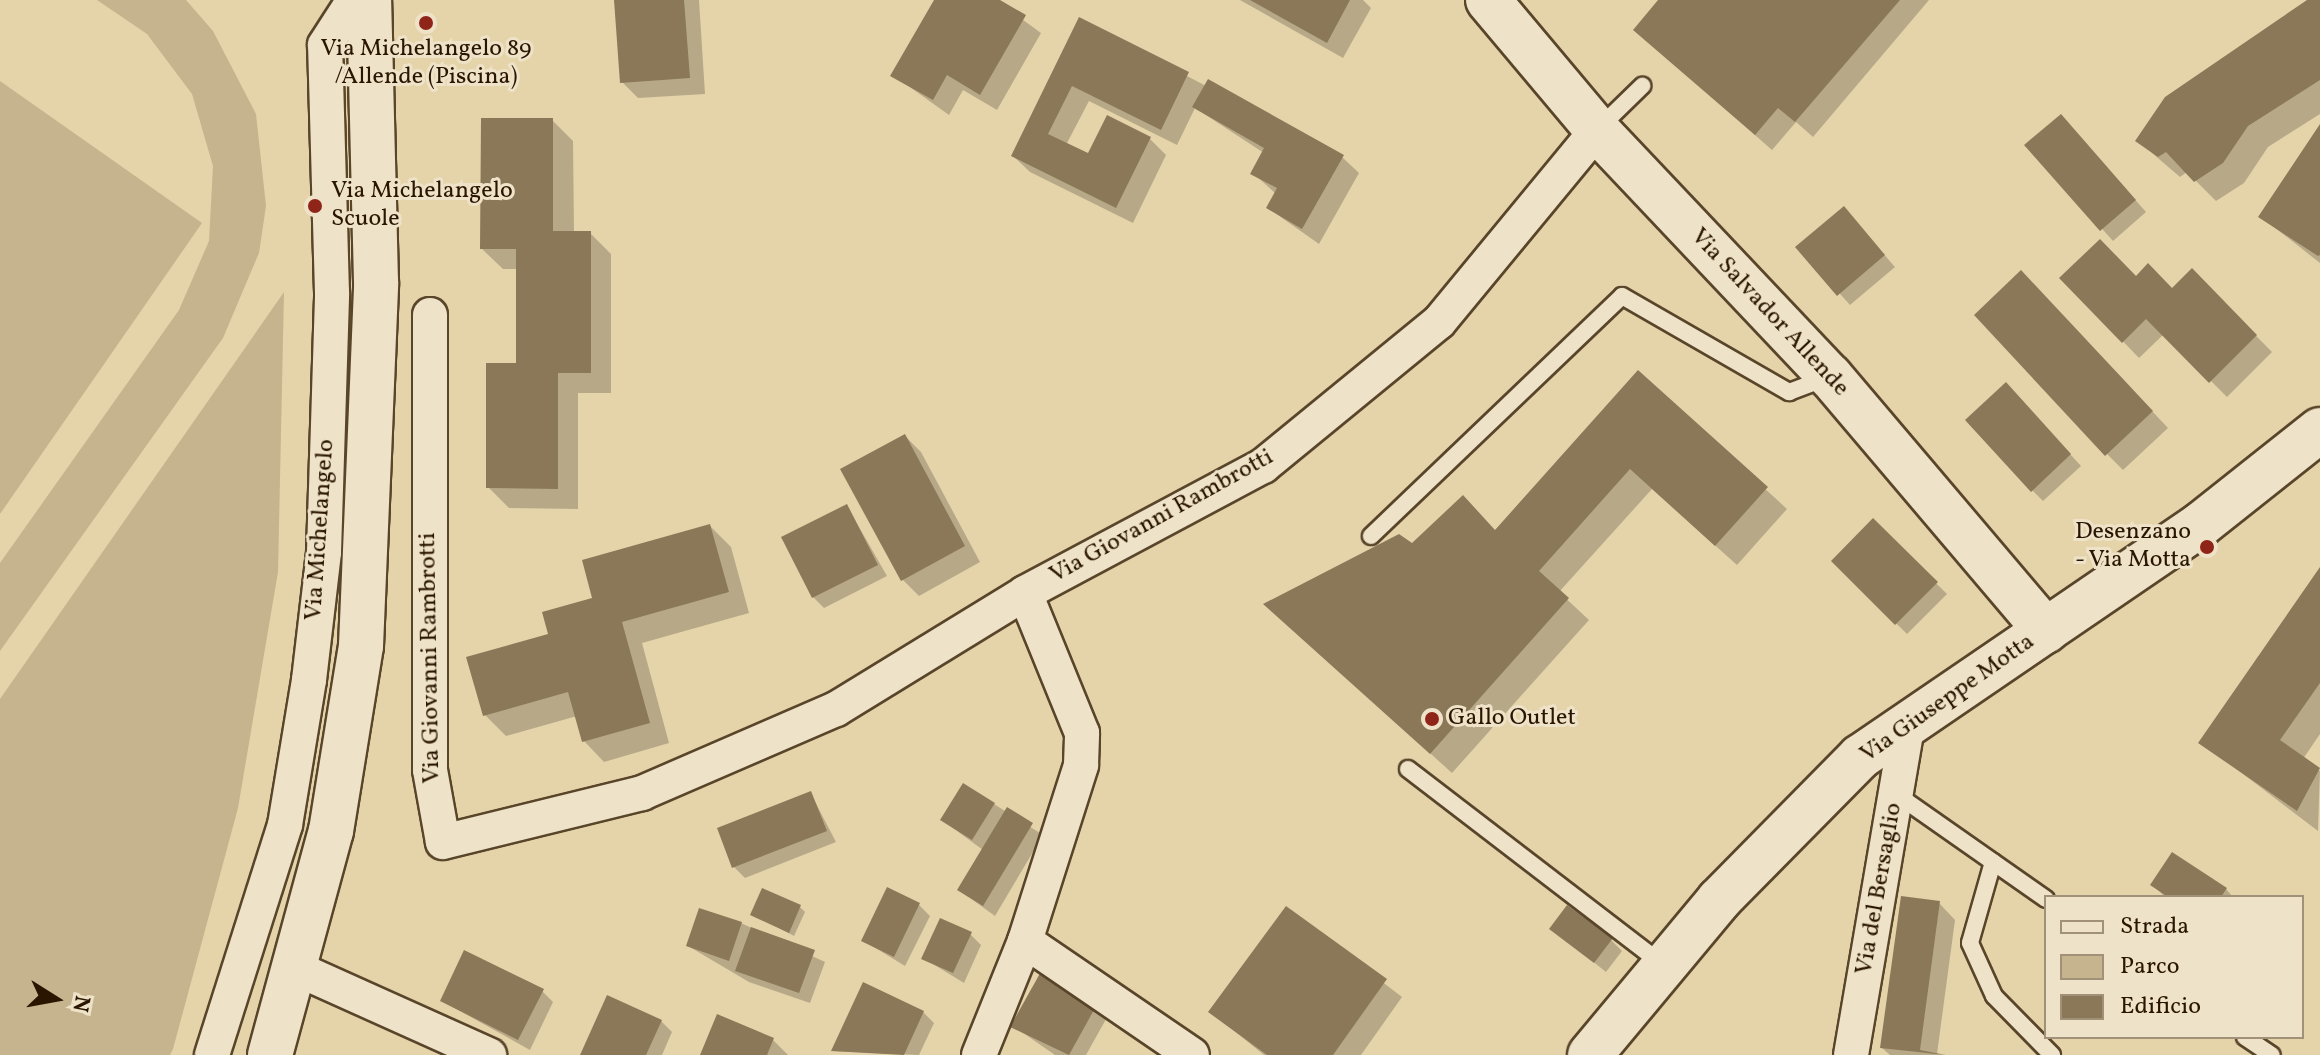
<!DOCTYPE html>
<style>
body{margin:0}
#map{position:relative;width:2320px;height:1055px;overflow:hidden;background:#e5d4aa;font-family:Vollkorn,serif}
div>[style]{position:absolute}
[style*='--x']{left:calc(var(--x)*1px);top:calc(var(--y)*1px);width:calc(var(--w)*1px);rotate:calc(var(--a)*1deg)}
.green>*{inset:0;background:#c5b48d}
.shadow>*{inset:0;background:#0003}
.building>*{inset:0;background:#8b7858}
.roads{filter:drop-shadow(2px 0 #59452a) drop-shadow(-2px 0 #59452a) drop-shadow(0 2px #59452a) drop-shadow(0 -2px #59452a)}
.lane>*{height:16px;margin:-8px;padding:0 8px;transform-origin:8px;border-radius:8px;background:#eee3c8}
.street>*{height:34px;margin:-17px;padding:0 17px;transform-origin:17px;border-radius:17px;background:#eee3c8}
.secondary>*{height:44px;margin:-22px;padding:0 22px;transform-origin:22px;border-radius:22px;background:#eee3c8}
.dots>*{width:22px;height:22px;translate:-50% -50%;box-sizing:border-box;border:4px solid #eee3c8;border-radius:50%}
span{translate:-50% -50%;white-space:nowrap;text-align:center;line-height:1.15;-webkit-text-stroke:6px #eee3c8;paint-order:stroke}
.poi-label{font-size:24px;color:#2a1500}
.left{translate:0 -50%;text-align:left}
.right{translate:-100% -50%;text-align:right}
.street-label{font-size:24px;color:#2a1500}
.legend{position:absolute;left:2044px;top:895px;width:260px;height:144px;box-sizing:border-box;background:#eee3c8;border:2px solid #a09178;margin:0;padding:10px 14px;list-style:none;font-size:24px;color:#2a1500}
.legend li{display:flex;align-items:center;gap:16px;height:40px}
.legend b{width:40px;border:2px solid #a09178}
.north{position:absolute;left:16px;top:959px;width:80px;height:80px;-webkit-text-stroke:6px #eee3c8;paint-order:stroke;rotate:101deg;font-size:22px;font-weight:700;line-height:32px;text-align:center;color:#2a1500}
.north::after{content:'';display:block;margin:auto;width:28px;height:36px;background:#2a1500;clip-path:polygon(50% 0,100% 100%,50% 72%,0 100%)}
</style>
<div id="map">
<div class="green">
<i style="clip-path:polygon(97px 0,186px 0,213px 31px,256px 114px,266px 206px,259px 253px,223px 338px,0 651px,0 563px,179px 310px,209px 241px,213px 166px,192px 94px,147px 34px)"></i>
<i style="clip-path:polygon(0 81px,202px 223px,0 514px)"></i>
<i style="clip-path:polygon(284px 292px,278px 572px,238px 808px,173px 1049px,170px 1055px,0 1055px,0 699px)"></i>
</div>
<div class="shadow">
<i style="clip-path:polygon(616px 0,699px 0,705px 94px,638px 98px,622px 82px)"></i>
<i style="clip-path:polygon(936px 0,996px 0,1041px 33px,997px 110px,963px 90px,949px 115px,893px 75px)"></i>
<i style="clip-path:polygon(1240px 0,1363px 0,1371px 8px,1343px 58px)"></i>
<i style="clip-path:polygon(1661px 0,1929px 0,1813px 137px,1796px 122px,1772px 150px,1635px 30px)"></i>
<i style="clip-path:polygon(2312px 0,2320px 0,2320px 114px,2268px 147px,2244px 183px,2216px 201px,2187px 172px,2180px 177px,2138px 141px)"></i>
<i style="clip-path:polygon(1080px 20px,1342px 157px,1359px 173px,1319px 244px,1268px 208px,1276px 194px,1253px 173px,1264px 153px,1195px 108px,1177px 145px,1089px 101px,1066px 145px,1089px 156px,1150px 139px,1166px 155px,1133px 223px,1030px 172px,1013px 156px)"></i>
<i style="clip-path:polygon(552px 120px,573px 141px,574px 233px,590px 233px,611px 254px,611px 393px,578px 393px,578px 509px,509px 508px,488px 487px,518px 365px,518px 269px,503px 269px,482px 249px)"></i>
<i style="clip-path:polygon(2071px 127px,2146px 212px,2113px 241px,2027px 145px)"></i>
<i style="clip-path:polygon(2320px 128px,2320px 263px,2260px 216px)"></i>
<i style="clip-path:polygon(1854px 220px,1895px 267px,1850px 305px,1798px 247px)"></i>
<i style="clip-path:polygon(2192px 271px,2272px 352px,2227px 397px,2164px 334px,2139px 358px,2062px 278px,2136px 278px,2172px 290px)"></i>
<i style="clip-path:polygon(2037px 289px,2168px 428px,2123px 470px,2107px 454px)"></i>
<i style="clip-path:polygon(1638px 373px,1787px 509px,1737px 565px,1652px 489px,1559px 592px,1589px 620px,1452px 773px,1266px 605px,1412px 546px,1496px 532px)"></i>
<i style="clip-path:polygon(2017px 396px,2081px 466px,2043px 501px,2032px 490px)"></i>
<i style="clip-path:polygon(905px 436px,921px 452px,980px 562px,919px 596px,903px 580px)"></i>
<i style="clip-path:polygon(847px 506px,887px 576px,824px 608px,813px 597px)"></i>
<i style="clip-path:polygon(1873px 521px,1947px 594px,1907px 634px,1833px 561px)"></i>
<i style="clip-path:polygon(710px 526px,731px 547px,749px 613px,642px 643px,669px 743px,604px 762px,584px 741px,577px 716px,506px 736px,485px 715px,550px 636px)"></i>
<i style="clip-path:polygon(2320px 570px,2320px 734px,2303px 759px,2320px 771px,2318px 831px,2201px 742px)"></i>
<i style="clip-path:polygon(811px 794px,836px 842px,745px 878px,734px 867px)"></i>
<i style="clip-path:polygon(994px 804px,1043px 835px,995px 916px,959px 890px,983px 850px,942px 820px)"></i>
<i style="clip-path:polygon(2153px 885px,2226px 889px,2233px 897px,2165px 897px)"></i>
<i style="clip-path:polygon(1939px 903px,1955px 920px,1937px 1054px,1945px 1055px,1890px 1055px,1882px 1048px)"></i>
<i style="clip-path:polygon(919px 905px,930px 916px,905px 966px,864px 941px)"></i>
<i style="clip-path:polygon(800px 907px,805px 912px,794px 936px,753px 914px)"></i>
<i style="clip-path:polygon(1286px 908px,1402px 997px,1361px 1055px,1264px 1055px,1211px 1012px)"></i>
<i style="clip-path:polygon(741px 923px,825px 962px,810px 1003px,749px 982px,688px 946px)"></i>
<i style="clip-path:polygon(1552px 929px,1611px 940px,1622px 951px,1606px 972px)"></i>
<i style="clip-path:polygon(970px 934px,981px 945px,964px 983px,923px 958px)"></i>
<i style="clip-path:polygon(1044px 971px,1110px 1012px,1086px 1055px,1055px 1055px,1013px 1026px)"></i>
<i style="clip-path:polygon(542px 991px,553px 1002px,530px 1050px,442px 1001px)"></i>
<i style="clip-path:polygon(923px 1012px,934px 1023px,919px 1055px,833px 1051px)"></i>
<i style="clip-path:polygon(661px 1021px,672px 1032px,662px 1055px,582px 1055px)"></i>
<i style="clip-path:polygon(773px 1040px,788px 1055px,702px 1055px)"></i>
</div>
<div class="building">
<i style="clip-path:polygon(614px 0,684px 0,690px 78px,620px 83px)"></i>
<i style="clip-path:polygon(934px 0,1000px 0,1026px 15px,980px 95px,947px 75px,933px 100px,890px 76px)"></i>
<i style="clip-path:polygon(1250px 0,1350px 0,1327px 43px)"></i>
<i style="clip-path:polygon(1658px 0,1900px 0,1795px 122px,1778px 108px,1755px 135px,1633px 30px)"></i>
<i style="clip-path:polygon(2307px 0,2320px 0,2320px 80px,2248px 126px,2223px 163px,2194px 182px,2166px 152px,2158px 157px,2135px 141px,2165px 97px)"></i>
<i style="clip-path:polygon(1079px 17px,1189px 72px,1161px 130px,1072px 86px,1048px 134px,1088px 153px,1107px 115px,1151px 137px,1116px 208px,1011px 156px)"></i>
<i style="clip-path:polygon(1208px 79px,1344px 155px,1302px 229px,1266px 208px,1277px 188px,1250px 174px,1264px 148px,1192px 107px)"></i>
<i style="clip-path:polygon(2061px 114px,2136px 200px,2100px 231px,2024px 145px)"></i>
<i style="clip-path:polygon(481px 118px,553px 118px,553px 231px,591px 231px,591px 373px,558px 373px,558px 489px,486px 488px,486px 363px,516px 363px,516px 249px,480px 249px)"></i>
<i style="clip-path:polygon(2320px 124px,2320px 255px,2318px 256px,2258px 217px)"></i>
<i style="clip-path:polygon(1844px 206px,1885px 255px,1837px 296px,1795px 247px)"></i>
<i style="clip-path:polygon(2100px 239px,2136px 276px,2148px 263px,2172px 288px,2192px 268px,2257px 335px,2209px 383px,2146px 319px,2122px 343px,2059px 278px)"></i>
<i style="clip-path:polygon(2021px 270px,2153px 411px,2105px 456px,1974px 315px)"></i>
<i style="clip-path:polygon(1638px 370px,1768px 487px,1715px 546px,1630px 469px,1539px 571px,1569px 598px,1430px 754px,1263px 604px,1399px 534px,1412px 543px,1463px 495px,1495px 530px)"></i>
<i style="clip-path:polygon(2006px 382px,2071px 454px,2031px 492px,1965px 420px)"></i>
<i style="clip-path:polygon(905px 434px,965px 546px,901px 581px,840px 469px)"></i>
<i style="clip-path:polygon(847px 504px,878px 565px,812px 598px,781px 537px)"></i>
<i style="clip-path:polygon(1873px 518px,1938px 582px,1895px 625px,1831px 561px)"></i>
<i style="clip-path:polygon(710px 524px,729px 592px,622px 622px,650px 723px,582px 742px,568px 692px,483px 716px,466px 657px,548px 634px,542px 612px,592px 598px,582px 560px)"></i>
<i style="clip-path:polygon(2320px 567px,2320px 683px,2280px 740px,2320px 768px,2297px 811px,2198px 743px)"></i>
<i style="clip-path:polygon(963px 783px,995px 803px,972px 840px,940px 820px)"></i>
<i style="clip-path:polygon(811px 791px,827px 831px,732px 868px,717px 828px)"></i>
<i style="clip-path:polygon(1007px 807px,1033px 823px,983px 906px,957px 890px)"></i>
<i style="clip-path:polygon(2172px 852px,2227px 888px,2221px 897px,2168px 897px,2150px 885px)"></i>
<i style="clip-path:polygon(887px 887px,920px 903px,894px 957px,861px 941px)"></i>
<i style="clip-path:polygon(762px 888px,801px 905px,789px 933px,750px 915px)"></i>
<i style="clip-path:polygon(1901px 896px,1940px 901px,1920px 1050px,1946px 1055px,1880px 1048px)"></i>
<i style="clip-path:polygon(1567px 905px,1613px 938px,1594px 963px,1549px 929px)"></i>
<i style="clip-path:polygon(1286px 906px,1387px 979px,1333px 1055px,1267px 1055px,1208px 1012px)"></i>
<i style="clip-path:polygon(699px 908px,742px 922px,729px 961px,686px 946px)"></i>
<i style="clip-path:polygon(940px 918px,972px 932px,953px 973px,921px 959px)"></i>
<i style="clip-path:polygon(751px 927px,815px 950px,799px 993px,735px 971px)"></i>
<i style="clip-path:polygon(464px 950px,544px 989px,518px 1040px,440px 1001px)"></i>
<i style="clip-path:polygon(1043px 968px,1100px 999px,1069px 1055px,1010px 1027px)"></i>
<i style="clip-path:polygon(863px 982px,924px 1011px,904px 1055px,831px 1051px)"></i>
<i style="clip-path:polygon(607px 995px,662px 1020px,646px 1055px,580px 1055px)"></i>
<i style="clip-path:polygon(717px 1014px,774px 1038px,767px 1055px,700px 1055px)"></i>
</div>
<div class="roads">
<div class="lane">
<i style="--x:1598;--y:129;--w:62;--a:-44.3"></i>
<i style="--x:1371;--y:536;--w:347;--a:-43.7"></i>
<i style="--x:1622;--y:296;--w:193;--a:29.9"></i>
<i style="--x:1789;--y:392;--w:43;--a:-20.6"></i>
<i style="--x:1408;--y:769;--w:322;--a:37.5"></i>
<i style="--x:1896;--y:794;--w:183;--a:35"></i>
<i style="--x:1993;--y:862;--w:84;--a:105.9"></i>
<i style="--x:1970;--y:943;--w:58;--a:65.6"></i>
<i style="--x:1994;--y:996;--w:83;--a:45.5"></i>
<i style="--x:2245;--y:1037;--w:32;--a:34"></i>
</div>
<div class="street">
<i style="--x:430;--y:315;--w:455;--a:90"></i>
<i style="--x:430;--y:770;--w:73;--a:79.8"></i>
<i style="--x:443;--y:842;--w:205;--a:-13.8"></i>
<i style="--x:642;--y:793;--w:211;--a:-23.4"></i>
<i style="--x:836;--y:709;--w:222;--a:-31.5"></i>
<i style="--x:1025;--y:593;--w:270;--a:-28.1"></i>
<i style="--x:1263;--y:466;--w:227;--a:-39.3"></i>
<i style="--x:1439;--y:322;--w:249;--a:-50.5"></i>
<i style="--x:1025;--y:941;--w:185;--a:-72.3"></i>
<i style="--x:1081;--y:765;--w:32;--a:-88"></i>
<i style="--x:1082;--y:733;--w:151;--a:-112.2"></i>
<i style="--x:295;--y:968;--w:213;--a:24.2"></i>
<i style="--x:212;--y:1055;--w:241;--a:-72.4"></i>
<i style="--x:285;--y:825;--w:147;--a:-80.6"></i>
<i style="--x:309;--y:680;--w:129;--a:-83.3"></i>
<i style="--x:324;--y:552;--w:259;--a:-88.2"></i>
<i style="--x:332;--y:293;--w:248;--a:-91.6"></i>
<i style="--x:325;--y:45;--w:54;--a:-57.2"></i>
<i style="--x:979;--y:1055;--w:123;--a:-68"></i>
<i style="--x:1025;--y:941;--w:202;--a:34.3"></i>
<i style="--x:1851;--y:1055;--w:337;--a:-80.3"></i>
</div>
<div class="secondary">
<i style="--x:1488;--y:0;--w:170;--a:50"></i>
<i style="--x:1597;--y:130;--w:339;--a:46.6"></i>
<i style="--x:1830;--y:376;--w:334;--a:49.7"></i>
<i style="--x:270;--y:1055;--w:232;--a:-74.8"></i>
<i style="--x:331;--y:831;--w:187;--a:-80.8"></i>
<i style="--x:361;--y:646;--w:364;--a:-87.6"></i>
<i style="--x:376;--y:282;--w:282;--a:-91.4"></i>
<i style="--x:1590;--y:1055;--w:202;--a:-50.2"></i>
<i style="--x:1719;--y:900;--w:201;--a:-45.4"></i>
<i style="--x:1860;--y:757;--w:412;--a:-34.3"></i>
<i style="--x:2200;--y:525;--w:153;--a:-38.4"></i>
</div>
</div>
<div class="dots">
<i style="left:426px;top:23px;background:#8f2418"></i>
<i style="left:315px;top:206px;background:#8f2418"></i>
<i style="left:2207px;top:547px;background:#8f2418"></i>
<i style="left:1432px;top:719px;background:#8f2418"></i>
</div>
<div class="poi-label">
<span style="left:426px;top:64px">Via Michelangelo 89<br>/Allende (Piscina)</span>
<span class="left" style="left:331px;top:206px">Via Michelangelo<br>Scuole</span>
<span class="right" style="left:2191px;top:547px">Desenzano<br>- Via Motta</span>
<span class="left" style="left:1448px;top:719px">Gallo Outlet</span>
</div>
<div class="street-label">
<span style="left:1769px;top:313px;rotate:47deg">Via Salvador Allende</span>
<span style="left:1162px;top:517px;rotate:-29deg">Via Giovanni Rambrotti</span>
<span style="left:321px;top:530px;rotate:-86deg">Via Michelangelo</span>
<span style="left:431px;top:658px;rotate:-91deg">Via Giovanni Rambrotti</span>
<span style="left:1948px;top:699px;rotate:-35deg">Via Giuseppe Motta</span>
<span style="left:1880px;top:889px;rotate:-80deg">Via del Bersaglio</span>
</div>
<ul class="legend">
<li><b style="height:10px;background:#eee3c8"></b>Strada</li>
<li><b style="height:22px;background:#c5b48d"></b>Parco</li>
<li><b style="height:22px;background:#8b7858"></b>Edificio</li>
</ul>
<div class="north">N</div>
</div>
